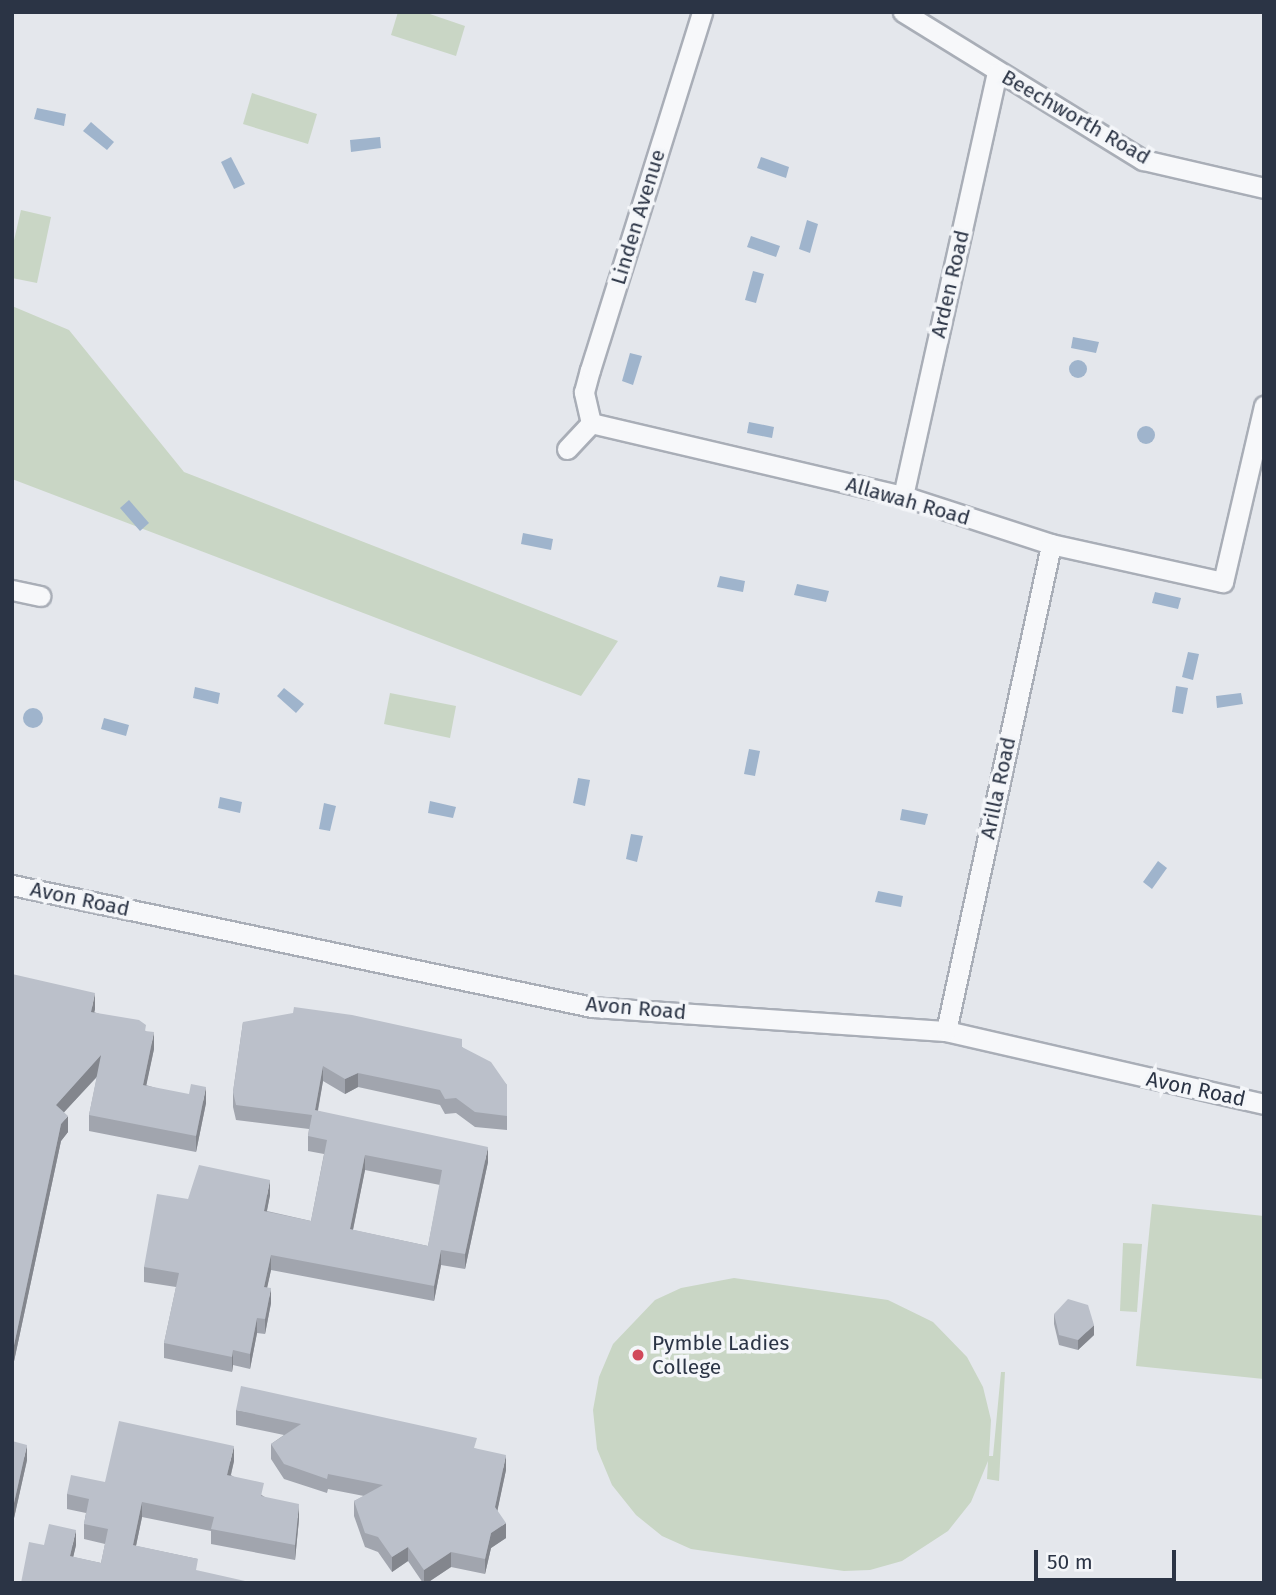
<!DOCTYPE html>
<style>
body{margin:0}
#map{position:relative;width:1276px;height:1595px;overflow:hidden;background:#e4e7ec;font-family:"Fira Sans",sans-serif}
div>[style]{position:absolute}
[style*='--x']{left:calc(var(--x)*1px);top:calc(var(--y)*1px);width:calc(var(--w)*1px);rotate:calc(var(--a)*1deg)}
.green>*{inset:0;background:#c9d6c5}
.water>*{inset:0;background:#9fb4cc}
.round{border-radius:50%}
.roads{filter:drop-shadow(2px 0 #a9aeb7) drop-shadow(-2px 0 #a9aeb7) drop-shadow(0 2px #a9aeb7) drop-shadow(0 -2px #a9aeb7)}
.minor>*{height:19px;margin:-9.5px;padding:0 9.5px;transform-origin:9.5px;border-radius:9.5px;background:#f7f8fa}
.wall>*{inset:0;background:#a1a5ae}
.shaded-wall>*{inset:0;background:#83868d}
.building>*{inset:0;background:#bbc0ca}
.dots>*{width:19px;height:19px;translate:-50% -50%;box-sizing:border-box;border:4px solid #f4f6f9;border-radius:50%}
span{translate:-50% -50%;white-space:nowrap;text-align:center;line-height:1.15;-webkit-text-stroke:7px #f4f6f9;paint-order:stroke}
.street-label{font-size:21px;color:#2b3445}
.poi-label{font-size:21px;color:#2b3445}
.left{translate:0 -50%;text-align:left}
.frame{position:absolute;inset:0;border:14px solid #2b3445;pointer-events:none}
.scale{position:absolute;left:1034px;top:1550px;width:142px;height:32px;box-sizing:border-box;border:4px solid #2b3445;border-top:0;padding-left:9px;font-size:21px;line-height:24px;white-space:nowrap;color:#2b3445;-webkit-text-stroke:5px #f4f6f9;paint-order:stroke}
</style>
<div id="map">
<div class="green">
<i style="clip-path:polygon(398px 12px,424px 12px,465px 26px,456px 56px,391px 35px)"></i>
<i style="clip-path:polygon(252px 93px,317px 114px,308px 144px,243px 124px)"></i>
<i style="clip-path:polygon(21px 210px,51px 217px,37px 283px,12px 278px,12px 249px)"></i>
<i style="clip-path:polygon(12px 306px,69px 330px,184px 472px,618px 641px,581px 696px,12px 479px)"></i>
<i style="clip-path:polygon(390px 693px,456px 706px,450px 738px,384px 724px)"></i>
<i style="clip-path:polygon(1152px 1204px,1264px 1216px,1264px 1379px,1136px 1366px)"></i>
<i style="clip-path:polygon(1123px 1243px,1142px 1244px,1137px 1312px,1120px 1311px)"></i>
<i style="clip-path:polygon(734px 1278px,888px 1300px,933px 1322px,967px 1357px,983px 1387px,991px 1420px,989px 1456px,993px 1456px,1001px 1372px,1005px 1372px,999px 1481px,987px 1479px,988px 1461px,971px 1502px,948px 1531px,902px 1561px,870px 1570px,844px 1571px,691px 1549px,662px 1536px,636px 1515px,612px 1485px,597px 1449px,593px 1410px,599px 1377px,613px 1344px,655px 1300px,681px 1288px)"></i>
</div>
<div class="water">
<i style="clip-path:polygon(37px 108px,66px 114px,64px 126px,34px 119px)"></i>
<i style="clip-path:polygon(91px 122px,114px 142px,107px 150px,83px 131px)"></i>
<i style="clip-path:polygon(380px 137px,381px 148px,351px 152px,350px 140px)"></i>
<i style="clip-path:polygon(231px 157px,245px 184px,234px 189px,221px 162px)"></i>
<i style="clip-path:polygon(761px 157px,789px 167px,786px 178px,757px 168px)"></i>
<i style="clip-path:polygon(807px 220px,818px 224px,810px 253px,799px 249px)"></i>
<i style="clip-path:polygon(751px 236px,780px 246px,776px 257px,747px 247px)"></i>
<i style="clip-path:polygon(753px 271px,764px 274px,756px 303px,745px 300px)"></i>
<i style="clip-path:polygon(1073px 337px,1099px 342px,1096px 353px,1071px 348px)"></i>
<i style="clip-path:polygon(630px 353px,642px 356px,633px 385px,622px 381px)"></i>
<i class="round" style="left:1069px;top:360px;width:18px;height:18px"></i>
<i style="clip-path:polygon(749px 422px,774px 427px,772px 438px,747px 433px)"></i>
<i class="round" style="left:1137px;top:426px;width:18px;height:18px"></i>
<i style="clip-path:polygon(129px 500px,149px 523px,140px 531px,120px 508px)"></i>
<i style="clip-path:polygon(523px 533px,553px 539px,551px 550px,521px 544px)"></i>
<i style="clip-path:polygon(720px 576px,745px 581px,743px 592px,717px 587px)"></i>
<i style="clip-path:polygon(797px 584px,829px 591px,826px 602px,794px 595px)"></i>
<i style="clip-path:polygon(1155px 592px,1181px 598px,1178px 609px,1152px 603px)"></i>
<i style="clip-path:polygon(1188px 652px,1199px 654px,1193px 680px,1182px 677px)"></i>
<i style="clip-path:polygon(1176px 686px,1188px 688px,1183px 714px,1172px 712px)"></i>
<i style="clip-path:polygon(195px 687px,220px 693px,218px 704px,193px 698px)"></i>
<i style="clip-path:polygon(284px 688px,304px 704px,296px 713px,277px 696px)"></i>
<i style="clip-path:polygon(1241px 693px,1243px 704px,1217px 708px,1216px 696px)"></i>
<i class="round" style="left:23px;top:708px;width:20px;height:20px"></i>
<i style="clip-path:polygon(104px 718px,129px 725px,126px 736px,101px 729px)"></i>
<i style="clip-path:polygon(749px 749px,760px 751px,755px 776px,744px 774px)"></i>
<i style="clip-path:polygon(578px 778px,590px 780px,585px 806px,573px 803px)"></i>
<i style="clip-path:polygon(220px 797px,242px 802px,240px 813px,218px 808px)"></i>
<i style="clip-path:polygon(430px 801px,456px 807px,453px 818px,428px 813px)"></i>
<i style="clip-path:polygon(324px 803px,336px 806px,330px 831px,319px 829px)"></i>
<i style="clip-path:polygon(902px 809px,928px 814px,925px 825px,900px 820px)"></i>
<i style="clip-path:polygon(631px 834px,643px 836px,637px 862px,626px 859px)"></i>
<i style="clip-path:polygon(1158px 861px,1167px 868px,1152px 889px,1143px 882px)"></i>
<i style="clip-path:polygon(878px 891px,903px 896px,901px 907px,875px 902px)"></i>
</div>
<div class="roads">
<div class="minor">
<i style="--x:903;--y:12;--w:282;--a:31.7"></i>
<i style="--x:1143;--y:160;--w:124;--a:13"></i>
<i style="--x:591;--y:423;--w:320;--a:13.2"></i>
<i style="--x:903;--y:496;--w:156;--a:18"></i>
<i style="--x:1051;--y:544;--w:176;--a:12.5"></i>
<i style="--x:1223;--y:582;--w:181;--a:-76.9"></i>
<i style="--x:591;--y:423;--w:32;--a:-103"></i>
<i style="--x:584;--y:392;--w:23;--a:-75"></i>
<i style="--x:590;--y:370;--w:375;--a:-72.6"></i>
<i style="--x:567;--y:449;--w:35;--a:-47"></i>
<i style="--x:903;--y:496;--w:433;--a:-77.5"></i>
<i style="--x:12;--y:590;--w:29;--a:12"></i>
<i style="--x:12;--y:885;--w:593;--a:11.88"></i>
<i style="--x:592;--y:1007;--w:355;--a:3.9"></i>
<i style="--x:946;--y:1031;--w:326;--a:12.9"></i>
<i style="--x:946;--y:1031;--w:498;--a:-77.8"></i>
</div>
</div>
<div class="wall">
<i style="clip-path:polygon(12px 974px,95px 1009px,94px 1012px,146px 1031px,154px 1049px,146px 1085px,206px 1103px,196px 1152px,89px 1131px,89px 1115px,97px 1077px,64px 1112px,68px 1132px,61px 1141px,13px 1366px)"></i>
<i style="clip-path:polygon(evenodd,243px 1022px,462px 1047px,507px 1085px,507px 1130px,475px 1127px,456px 1113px,445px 1114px,440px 1105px,358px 1087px,345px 1094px,323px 1081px,318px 1111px,488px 1162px,465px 1269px,441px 1265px,434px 1301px,271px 1270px,267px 1287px,271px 1303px,265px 1334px,257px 1333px,250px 1369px,233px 1365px,232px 1372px,164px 1358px,164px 1343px,176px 1287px,144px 1282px,144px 1267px,188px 1199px,270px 1195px,267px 1211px,311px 1221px,324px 1154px,308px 1151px,308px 1136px,309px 1129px,236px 1120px,233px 1107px,233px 1092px,243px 1022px,365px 1170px,440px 1185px,428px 1246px,353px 1230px,365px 1170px)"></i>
<i style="clip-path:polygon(1054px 1314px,1094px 1335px,1078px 1350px,1059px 1345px,1054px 1324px)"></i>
<i style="clip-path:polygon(236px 1410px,477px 1449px,506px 1470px,497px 1511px,506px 1538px,491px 1548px,485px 1574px,451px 1567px,427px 1583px,423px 1583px,408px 1561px,392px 1572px,378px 1552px,365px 1547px,354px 1516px,354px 1501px,364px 1496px,328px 1489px,327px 1493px,284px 1479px,271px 1459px,271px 1444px,284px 1435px,236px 1425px)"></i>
<i style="clip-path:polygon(12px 1441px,27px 1460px,14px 1518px,12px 1517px)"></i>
<i style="clip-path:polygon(234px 1461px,231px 1475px,299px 1519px,295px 1560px,211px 1544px,211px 1531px,142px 1517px,136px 1546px,198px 1559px,21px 1583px,44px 1545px,76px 1545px,73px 1557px,101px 1563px,105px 1544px,84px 1539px,84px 1524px,86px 1513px,67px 1509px,67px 1494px,105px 1482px)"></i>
</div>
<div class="shaded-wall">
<i style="clip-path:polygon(95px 993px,95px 1009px,91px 1028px,91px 1012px)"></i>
<i style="clip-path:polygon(154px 1032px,154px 1049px,143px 1101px,143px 1085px)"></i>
<i style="clip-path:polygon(101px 1055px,101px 1072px,56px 1121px,56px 1105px)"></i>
<i style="clip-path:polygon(323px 1066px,323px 1081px,315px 1125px,315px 1110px)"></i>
<i style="clip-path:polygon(358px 1073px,358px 1087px,345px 1094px,345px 1079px)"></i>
<i style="clip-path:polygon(206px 1087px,206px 1103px,196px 1152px,196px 1136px)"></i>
<i style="clip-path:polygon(68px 1116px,68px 1132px,61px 1141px,13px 1366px,13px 1350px,61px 1124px)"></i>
<i style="clip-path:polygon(488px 1147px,488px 1162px,465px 1269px,465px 1254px)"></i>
<i style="clip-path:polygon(365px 1155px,365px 1170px,350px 1244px,350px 1229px)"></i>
<i style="clip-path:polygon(270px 1180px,270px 1195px,264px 1225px,264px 1211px)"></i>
<i style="clip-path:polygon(441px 1250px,441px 1265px,434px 1301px,434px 1286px)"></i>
<i style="clip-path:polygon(271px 1255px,271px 1270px,264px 1302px,264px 1287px)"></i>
<i style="clip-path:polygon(271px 1288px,271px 1303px,265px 1334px,265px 1319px)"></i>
<i style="clip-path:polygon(257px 1318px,257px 1333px,250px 1369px,250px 1354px)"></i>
<i style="clip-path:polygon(1094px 1325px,1094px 1335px,1078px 1350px,1078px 1340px)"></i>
<i style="clip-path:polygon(233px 1350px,233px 1365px,232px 1372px,232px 1357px)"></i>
<i style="clip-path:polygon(27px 1445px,27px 1460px,14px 1518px,14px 1503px)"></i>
<i style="clip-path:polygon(234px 1446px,234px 1461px,227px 1490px,227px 1475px)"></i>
<i style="clip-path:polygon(506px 1455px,506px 1470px,495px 1522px,495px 1507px)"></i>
<i style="clip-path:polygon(142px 1502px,142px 1517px,133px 1560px,133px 1545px)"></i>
<i style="clip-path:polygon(299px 1504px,299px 1519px,295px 1560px,295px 1545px)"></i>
<i style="clip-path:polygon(506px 1523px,506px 1538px,491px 1548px,485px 1574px,485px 1559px,491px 1533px)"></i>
<i style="clip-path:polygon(76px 1530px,76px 1545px,70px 1571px,70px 1556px)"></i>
<i style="clip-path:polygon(408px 1547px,408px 1561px,392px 1572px,392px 1557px)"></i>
<i style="clip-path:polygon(451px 1552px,451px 1567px,427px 1583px,424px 1583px,424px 1570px)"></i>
</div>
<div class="building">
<i style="clip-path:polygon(12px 974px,95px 993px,91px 1012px,139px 1020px,146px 1025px,145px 1031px,154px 1032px,143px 1085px,189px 1094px,191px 1084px,206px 1087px,196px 1136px,89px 1115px,101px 1055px,56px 1105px,68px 1116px,61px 1124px,13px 1350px)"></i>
<i style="clip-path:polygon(evenodd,294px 1007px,352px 1015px,462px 1039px,462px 1047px,491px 1062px,507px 1085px,507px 1116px,475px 1112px,456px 1098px,445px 1099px,440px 1090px,358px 1073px,345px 1079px,323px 1066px,315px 1110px,488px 1147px,465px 1254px,441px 1250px,434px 1286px,271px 1255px,264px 1287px,271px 1288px,265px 1319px,257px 1318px,250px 1354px,233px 1350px,232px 1357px,164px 1343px,179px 1273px,144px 1267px,157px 1194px,188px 1199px,199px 1165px,270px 1180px,264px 1211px,311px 1221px,327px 1140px,308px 1136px,312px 1115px,236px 1105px,233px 1092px,243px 1022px,293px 1013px,294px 1007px,365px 1155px,442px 1170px,428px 1246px,350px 1229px,365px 1155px)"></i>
<i style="clip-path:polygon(1068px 1299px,1088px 1305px,1094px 1325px,1078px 1340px,1059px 1335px,1054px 1314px)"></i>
<i style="clip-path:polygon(241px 1386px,477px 1438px,474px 1448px,506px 1455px,495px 1507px,506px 1523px,491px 1533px,485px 1559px,451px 1552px,424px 1570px,408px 1547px,392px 1557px,378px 1537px,365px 1533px,354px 1501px,383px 1485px,328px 1474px,327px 1479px,284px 1464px,271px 1444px,301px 1424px,236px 1410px)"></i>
<i style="clip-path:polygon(119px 1421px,234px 1446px,227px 1475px,264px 1483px,261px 1496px,299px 1504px,295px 1545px,211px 1529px,214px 1517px,142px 1502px,133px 1545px,198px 1559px,196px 1570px,254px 1583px,21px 1583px,29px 1542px,44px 1545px,49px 1524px,76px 1530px,70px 1556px,101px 1563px,108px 1529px,84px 1524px,89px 1499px,67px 1494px,71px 1475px,105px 1482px)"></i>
<i style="clip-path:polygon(12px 1441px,27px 1445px,14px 1503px,12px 1502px)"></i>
</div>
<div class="dots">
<i style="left:638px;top:1355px;background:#d1495b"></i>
</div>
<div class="street-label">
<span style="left:1076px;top:117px;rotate:30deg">Beechworth Road</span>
<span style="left:638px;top:217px;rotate:-73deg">Linden Avenue</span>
<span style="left:950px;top:284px;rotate:-77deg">Arden Road</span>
<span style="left:908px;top:501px;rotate:16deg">Allawah Road</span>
<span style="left:998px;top:788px;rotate:-78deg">Arilla Road</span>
<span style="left:80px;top:899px;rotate:12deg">Avon Road</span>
<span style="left:636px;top:1008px;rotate:5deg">Avon Road</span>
<span style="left:1196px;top:1089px;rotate:12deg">Avon Road</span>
</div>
<div class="poi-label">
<span class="left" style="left:652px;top:1355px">Pymble Ladies<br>College</span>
</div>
<div class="frame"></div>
<div class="scale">50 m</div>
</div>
